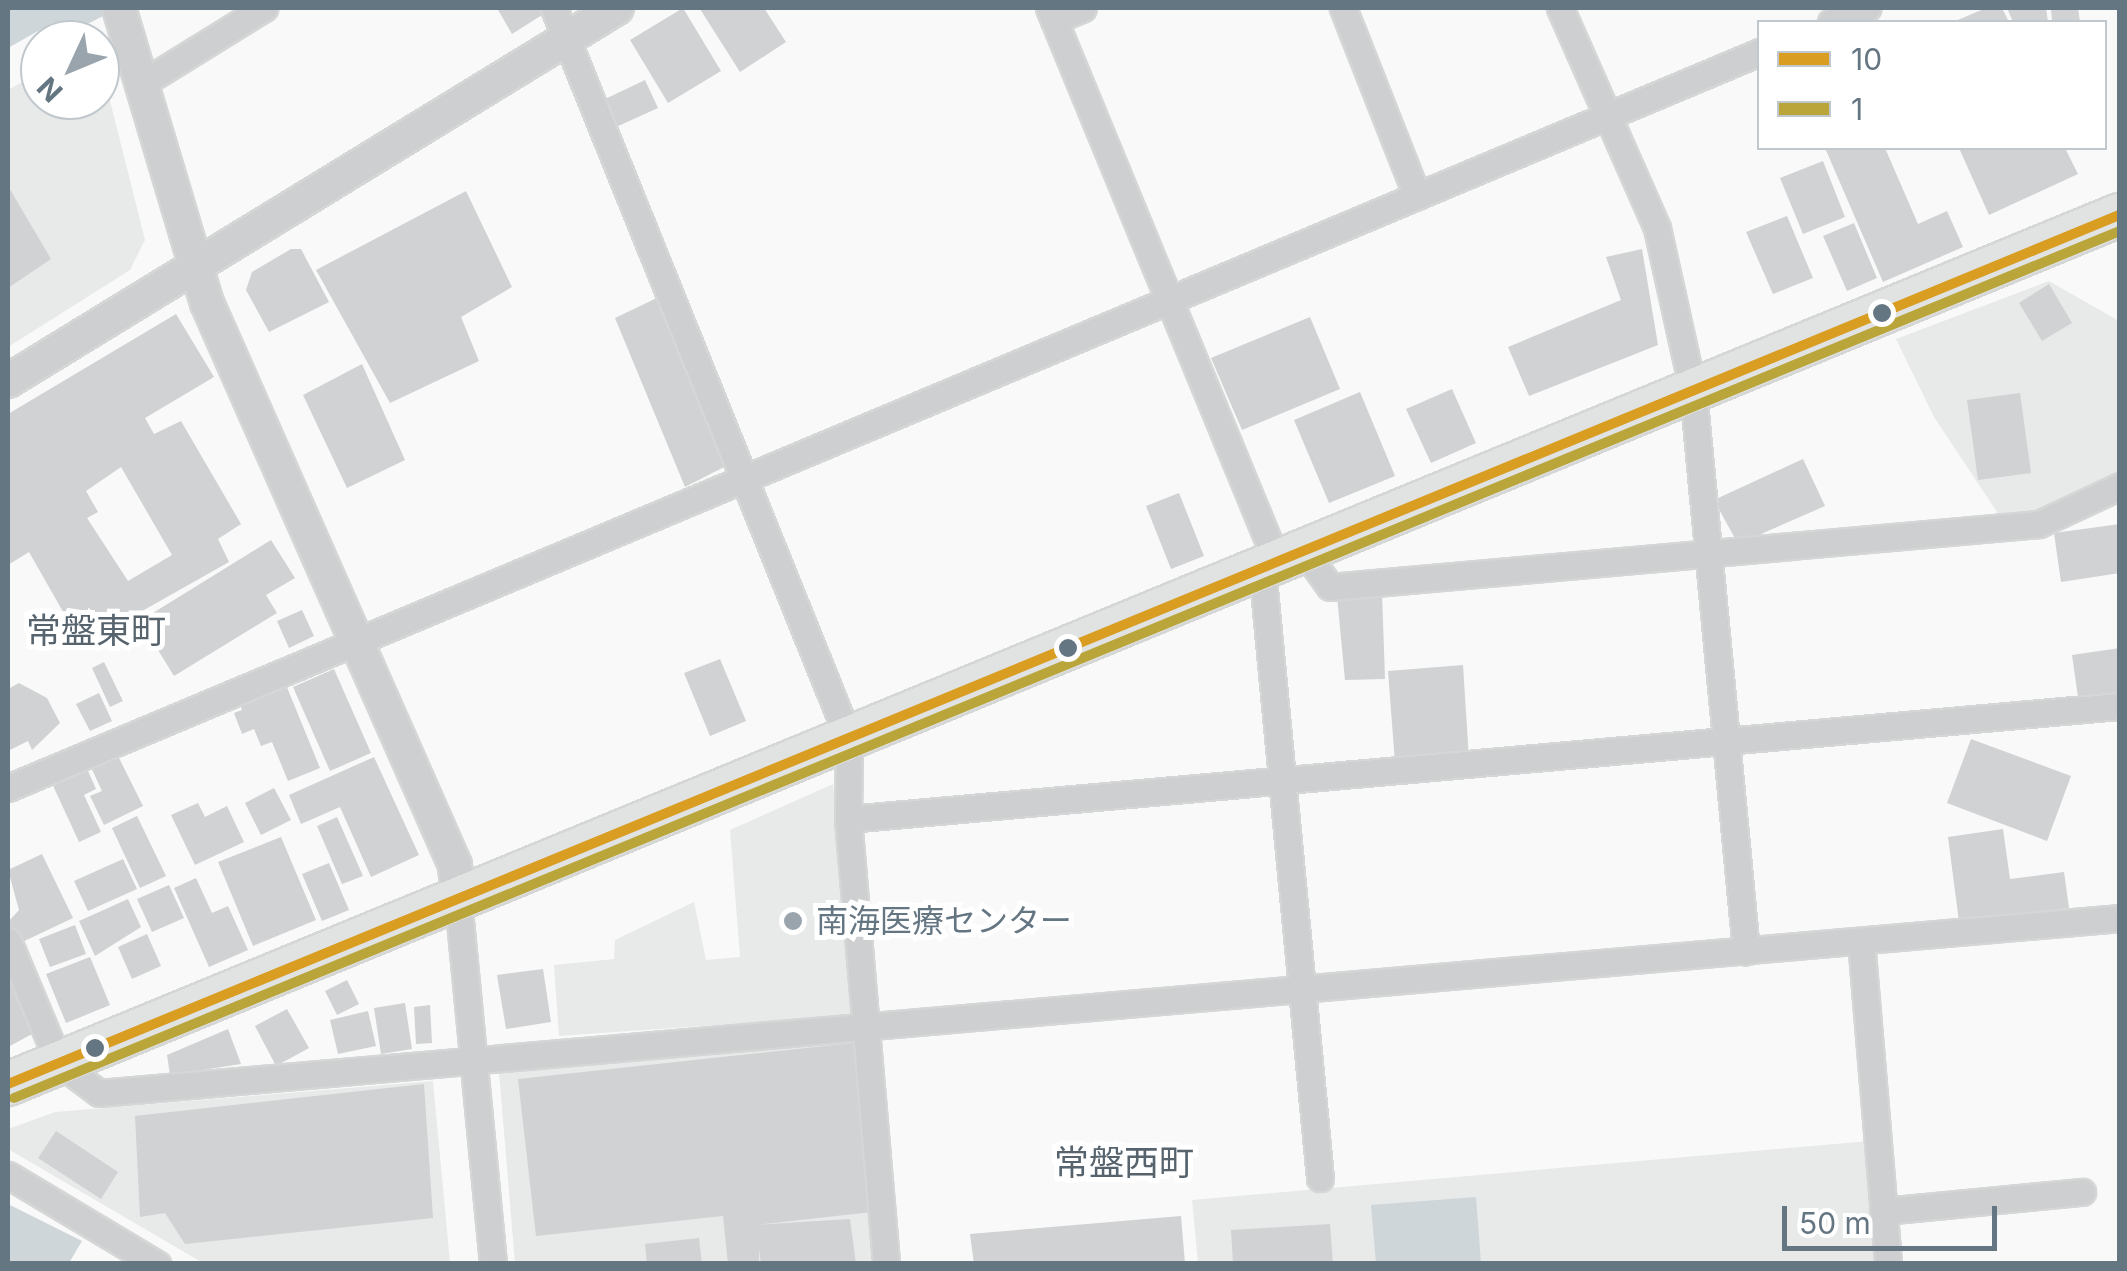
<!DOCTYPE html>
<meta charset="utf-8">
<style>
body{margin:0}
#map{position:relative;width:2127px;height:1271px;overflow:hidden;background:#f9f9f9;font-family:Inter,"Noto Sans JP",sans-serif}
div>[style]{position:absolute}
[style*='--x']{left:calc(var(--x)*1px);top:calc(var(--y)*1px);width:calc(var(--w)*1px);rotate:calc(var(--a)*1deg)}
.built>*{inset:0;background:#e8e9e9}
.water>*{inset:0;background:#ced6d9}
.building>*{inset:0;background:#d0d2d3}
.roads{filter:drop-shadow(2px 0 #d5d6d6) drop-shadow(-2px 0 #d5d6d6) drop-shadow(0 2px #d5d6d6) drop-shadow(0 -2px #d5d6d6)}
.minor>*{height:25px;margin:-12.5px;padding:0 12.5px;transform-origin:12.5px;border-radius:12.5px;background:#cecfd0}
.tertiary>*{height:32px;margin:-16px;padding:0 16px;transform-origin:16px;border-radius:16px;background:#cecfd0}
.trunk>*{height:42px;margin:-21px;padding:0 21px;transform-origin:21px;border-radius:21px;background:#e1e2e2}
.bus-1>*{height:10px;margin:-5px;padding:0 5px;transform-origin:5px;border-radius:5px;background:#d89d21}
.bus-2>*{height:10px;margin:-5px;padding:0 5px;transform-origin:5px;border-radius:5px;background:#baa53b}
.dots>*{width:28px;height:28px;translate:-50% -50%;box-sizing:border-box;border:5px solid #fff;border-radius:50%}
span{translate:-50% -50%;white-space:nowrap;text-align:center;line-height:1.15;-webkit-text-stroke:10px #fff;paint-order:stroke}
.poi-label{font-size:32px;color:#657683}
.left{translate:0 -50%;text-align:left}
.neighbourhood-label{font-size:35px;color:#57646e}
.frame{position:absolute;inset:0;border:10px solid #657683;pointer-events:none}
.legend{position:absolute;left:1757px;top:20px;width:350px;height:130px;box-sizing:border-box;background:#fff;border:2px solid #c1c8cd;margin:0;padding:12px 18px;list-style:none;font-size:30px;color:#657683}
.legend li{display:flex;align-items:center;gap:20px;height:50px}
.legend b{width:50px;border:2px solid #c1c8cd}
.north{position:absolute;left:20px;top:20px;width:100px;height:100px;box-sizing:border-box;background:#fff;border:2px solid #c1c8cd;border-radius:50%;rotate:226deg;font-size:28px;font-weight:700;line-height:40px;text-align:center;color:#657683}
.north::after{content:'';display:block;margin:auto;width:35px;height:45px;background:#99a4ac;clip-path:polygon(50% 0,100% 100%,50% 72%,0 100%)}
.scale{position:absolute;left:1782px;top:1206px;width:215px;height:45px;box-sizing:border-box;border:5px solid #657683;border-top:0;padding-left:12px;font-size:30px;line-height:35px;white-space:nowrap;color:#657683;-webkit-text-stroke:8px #fff;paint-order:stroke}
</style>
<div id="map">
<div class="built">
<i style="clip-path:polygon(100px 61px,145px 240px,130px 270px,8px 347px,8px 90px,40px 72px,40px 100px,100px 100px)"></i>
<i style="clip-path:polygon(2049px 281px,2119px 321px,2119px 479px,2048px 513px,2001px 518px,1934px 417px,1896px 339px)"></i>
<i style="clip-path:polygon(833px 784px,859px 1015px,559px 1036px,554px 965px,614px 959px,615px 940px,694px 902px,706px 960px,740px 957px,730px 830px)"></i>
<i style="clip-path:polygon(858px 1037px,878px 1263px,515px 1263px,499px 1073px)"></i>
<i style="clip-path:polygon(433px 1081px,450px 1263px,203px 1263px,8px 1149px,8px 1129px,55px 1112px)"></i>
<i style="clip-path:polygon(1870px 1141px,1880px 1263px,1198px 1263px,1192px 1200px)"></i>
</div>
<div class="water">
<i style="clip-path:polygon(8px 8px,119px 8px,62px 37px,54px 22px,8px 48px)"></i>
<i style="clip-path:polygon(1476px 1197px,1481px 1263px,1376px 1263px,1371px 1205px)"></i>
<i style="clip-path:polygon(8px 1204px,82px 1241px,69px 1263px,8px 1263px)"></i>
</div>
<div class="building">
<i style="clip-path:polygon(497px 8px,553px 8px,512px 34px)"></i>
<i style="clip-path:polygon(683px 8px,721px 71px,668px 103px,630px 40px)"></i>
<i style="clip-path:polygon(764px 8px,786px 42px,740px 72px,700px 9px)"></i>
<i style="clip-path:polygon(1986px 8px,2002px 8px,2009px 22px,1953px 22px)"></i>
<i style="clip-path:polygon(2007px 8px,2046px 8px,2048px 22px,2013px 22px)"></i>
<i style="clip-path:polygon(2051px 8px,2078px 8px,2080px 22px,2052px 22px)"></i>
<i style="clip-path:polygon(645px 80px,658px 108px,616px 127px,603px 100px)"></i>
<i style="clip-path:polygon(1825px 148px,1885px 148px,1918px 224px,1947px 211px,1963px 247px,1883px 282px)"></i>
<i style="clip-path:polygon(1959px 148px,2065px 148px,2078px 174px,1989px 215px)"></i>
<i style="clip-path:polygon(1823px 161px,1845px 217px,1803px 234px,1780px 178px)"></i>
<i style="clip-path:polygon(8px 186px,51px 259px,8px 288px)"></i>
<i style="clip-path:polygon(466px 191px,512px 287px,461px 317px,479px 361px,390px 403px,316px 270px)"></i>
<i style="clip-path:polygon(1787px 216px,1813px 278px,1773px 294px,1746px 232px)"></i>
<i style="clip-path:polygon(1854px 223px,1877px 278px,1847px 291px,1823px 236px)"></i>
<i style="clip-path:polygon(291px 249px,301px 249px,329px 302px,269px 332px,246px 290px,252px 272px)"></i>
<i style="clip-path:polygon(1642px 249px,1658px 345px,1529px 396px,1508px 347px,1621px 300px,1606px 257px)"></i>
<i style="clip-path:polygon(2049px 284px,2072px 323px,2042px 341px,2019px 303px)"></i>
<i style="clip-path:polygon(663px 295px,728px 465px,685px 487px,615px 318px)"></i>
<i style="clip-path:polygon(evenodd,176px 314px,214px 377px,145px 418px,154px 434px,181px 421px,241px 524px,218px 539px,229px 562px,82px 645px,29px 552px,8px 565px,8px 414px,176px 314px,121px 467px,172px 555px,128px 581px,87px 518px,98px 512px,86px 491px,121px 467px)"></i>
<i style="clip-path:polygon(1310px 317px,1340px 389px,1242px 430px,1211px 358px)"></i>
<i style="clip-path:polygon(362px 364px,405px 460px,347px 488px,303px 395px)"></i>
<i style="clip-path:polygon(1452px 389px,1476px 443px,1431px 463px,1406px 409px)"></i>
<i style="clip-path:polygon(1360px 392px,1395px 476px,1329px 503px,1294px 420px)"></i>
<i style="clip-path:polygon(2020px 393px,2031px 473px,1978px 480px,1967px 400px)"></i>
<i style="clip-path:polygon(1803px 459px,1825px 506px,1738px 544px,1714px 500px)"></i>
<i style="clip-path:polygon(1179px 493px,1204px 556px,1171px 569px,1146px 506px)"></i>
<i style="clip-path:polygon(2120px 524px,2120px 573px,2061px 582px,2054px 533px)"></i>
<i style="clip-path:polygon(271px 540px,295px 578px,266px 595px,277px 613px,174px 676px,140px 621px)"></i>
<i style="clip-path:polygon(1382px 593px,1385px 679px,1345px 680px,1337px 596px)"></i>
<i style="clip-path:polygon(302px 610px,314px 636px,289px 648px,277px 621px)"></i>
<i style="clip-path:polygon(2120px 648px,2120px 699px,2079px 704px,2072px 655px)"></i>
<i style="clip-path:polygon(720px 659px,746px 721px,710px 736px,684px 673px)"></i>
<i style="clip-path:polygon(104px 662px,123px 701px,110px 707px,92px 668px)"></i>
<i style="clip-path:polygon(1463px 665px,1469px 760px,1395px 763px,1388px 671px)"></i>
<i style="clip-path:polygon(334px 669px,371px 753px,330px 771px,293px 687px)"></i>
<i style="clip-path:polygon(284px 680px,320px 768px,288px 781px,272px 742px,261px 746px,254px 729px,242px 734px,234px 713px,242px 710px,238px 699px)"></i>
<i style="clip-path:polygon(19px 683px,47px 698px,60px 723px,32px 750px,28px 741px,8px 751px,8px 689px)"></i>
<i style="clip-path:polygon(99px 693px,112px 721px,90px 731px,76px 704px)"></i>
<i style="clip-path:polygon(1971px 739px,2071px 776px,2047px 841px,1947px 803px)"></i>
<i style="clip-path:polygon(115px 750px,143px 806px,104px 825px,90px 796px,102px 791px,89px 763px)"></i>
<i style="clip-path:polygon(374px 757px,419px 855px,371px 877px,340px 807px,301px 824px,289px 795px)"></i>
<i style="clip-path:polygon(84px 762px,96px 789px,84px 795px,101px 832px,79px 842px,49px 777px)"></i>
<i style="clip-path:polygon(274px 788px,291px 820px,261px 835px,245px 803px)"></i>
<i style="clip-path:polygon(198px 803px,205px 817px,227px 806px,244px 842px,195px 865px,171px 815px)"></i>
<i style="clip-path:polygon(137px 816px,166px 876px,140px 888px,112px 828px)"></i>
<i style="clip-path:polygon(337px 817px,363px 876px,342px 884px,317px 826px)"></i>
<i style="clip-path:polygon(2003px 829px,2010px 879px,2064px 872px,2069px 908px,1959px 922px,1948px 837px)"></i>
<i style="clip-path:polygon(281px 837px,316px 920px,253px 946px,218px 862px)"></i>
<i style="clip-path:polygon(42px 854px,73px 918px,18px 944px,8px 922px,19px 910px,8px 870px)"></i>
<i style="clip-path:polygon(123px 859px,137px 889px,88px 911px,74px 881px)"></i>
<i style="clip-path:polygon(329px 863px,349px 910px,322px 921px,302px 874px)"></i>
<i style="clip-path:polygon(196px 878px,212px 913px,228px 906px,248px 950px,209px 967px,174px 888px)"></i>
<i style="clip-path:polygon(169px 885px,184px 918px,152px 932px,137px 899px)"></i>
<i style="clip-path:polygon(128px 899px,141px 927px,95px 956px,79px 921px)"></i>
<i style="clip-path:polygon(75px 925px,86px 954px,50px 967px,39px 939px)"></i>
<i style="clip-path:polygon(147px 934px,161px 966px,132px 979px,118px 947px)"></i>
<i style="clip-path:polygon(90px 957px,110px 1005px,66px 1023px,46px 974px)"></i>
<i style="clip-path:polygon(543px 969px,551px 1022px,506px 1029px,497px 975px)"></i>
<i style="clip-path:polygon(12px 974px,34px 1033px,8px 1047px,8px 977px)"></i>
<i style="clip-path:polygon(347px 980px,359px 1004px,337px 1015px,325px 991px)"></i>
<i style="clip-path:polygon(405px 1003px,412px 1049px,381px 1054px,374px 1008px)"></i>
<i style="clip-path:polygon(430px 1005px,432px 1043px,416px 1044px,414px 1007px)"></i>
<i style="clip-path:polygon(287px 1009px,309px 1048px,276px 1066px,255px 1026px)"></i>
<i style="clip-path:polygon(368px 1011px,376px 1046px,338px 1054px,330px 1020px)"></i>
<i style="clip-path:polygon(228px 1029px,241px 1064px,170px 1075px,167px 1055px)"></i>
<i style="clip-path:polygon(853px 1043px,872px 1212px,755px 1225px,850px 1219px,856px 1264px,761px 1264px,759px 1249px,759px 1264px,728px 1264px,723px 1216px,536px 1236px,518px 1079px)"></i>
<i style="clip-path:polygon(424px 1084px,433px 1218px,185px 1244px,165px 1213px,140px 1217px,135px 1116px)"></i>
<i style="clip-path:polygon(56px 1131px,118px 1172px,101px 1199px,38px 1158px)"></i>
<i style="clip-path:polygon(1181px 1216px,1185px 1264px,974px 1264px,970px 1234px)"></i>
<i style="clip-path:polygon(1330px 1224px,1333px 1264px,1233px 1264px,1231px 1230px)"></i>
<i style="clip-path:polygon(699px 1238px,702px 1264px,647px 1264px,645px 1244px)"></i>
</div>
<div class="roads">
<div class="minor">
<i style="--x:554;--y:8;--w:788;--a:68.02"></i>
<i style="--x:849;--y:739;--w:80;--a:90.7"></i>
<i style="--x:848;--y:819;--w:447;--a:85.1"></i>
<i style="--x:1049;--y:8;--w:599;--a:67.63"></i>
<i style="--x:1343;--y:8;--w:202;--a:68.5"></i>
<i style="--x:1560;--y:8;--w:240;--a:66.2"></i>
<i style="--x:1657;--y:228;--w:167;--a:77.5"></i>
<i style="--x:1693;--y:391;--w:563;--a:84.59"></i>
<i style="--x:1054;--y:20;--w:31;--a:-22"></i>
<i style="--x:1831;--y:22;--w:39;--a:-21"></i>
<i style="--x:141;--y:84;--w:145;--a:-31.7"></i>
<i style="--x:1304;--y:551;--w:44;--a:54.2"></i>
<i style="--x:1330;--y:587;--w:712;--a:-5.08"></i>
<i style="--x:2039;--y:524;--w:89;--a:-25.1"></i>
<i style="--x:1262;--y:568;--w:613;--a:84.57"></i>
<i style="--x:8;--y:788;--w:1900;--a:-22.79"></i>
<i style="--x:848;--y:819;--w:1277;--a:-5.08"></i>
<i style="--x:458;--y:900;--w:366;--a:84.5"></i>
<i style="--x:8;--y:941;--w:132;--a:67.3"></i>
<i style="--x:59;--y:1063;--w:50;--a:36.9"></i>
<i style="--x:99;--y:1093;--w:2029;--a:-4.95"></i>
<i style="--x:1861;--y:941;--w:324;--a:85.2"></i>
<i style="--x:8;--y:1175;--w:174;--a:30.9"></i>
<i style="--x:1883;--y:1211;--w:200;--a:-5.5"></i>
</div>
<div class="tertiary">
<i style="--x:119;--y:8;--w:308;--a:73.4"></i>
<i style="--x:207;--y:303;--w:614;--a:66.19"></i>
<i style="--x:455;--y:865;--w:35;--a:85"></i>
<i style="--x:8;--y:381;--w:714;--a:-31.49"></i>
</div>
<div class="trunk">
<i style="--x:8;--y:1084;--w:2284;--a:-22.37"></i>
</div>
</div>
<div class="bus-1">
<i style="--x:8;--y:1084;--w:2284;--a:-22.37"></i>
</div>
<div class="bus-2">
<i style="--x:14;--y:1098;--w:2277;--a:-22.38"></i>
</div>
<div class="dots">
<i style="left:1882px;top:313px;background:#657683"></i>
<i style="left:1068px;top:648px;background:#657683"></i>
<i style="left:793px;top:921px;background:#99a4ac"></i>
<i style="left:95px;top:1048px;background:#657683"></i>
</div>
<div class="poi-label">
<span class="left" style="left:816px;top:921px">南海医療センター</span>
</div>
<div class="neighbourhood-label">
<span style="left:96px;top:630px">常盤東町</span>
<span style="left:1124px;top:1162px">常盤西町</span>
</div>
<div class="frame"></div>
<ul class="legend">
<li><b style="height:12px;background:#d89d21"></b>10</li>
<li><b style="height:12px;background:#baa53b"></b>1</li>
</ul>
<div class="north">N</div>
<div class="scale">50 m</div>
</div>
